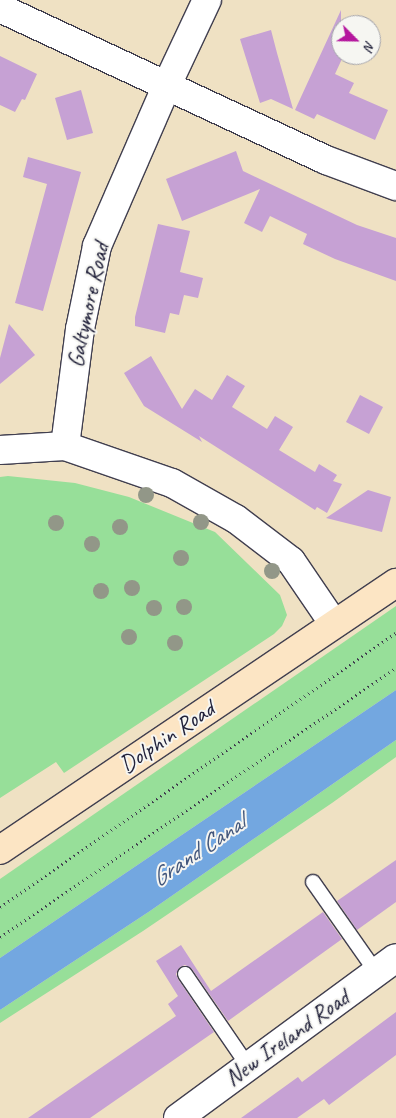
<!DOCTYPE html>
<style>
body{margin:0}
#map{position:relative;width:396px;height:1118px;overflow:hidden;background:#efe1c3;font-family:Caveat,sans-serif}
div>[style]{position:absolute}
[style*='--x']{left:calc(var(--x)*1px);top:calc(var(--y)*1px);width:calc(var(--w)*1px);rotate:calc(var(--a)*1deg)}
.green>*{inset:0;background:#97df99}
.water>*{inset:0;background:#73a7e0}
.building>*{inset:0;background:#c6a1d4}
.path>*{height:3px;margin-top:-1.5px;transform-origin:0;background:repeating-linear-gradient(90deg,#413f4f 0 1px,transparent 0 5px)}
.roads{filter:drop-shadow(1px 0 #413f4f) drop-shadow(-1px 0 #413f4f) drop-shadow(0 1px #413f4f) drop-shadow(0 -1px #413f4f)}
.lane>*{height:14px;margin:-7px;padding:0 7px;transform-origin:7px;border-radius:7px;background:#fff}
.street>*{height:28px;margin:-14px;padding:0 14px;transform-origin:14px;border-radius:14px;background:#fff}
.secondary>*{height:28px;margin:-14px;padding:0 14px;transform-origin:14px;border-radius:14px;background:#fce5c4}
.trees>*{width:16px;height:16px;margin:-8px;border-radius:50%;background:#929788}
span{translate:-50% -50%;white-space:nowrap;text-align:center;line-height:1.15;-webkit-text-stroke:4px #f6f6f2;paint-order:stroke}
.street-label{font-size:24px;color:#22223b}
.water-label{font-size:25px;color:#42577d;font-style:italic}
.north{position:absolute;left:331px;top:15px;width:50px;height:50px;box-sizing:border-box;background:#f6f6f2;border:1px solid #a1a1a9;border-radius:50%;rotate:113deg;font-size:14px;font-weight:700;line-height:20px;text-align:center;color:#22223b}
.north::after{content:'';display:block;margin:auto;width:18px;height:22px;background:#b5179e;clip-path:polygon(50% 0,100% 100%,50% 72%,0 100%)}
</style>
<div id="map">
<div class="green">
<i style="clip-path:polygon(8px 476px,75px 483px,129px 497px,215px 532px,280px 595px,287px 615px,282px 626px,274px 634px,64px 773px,56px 762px,0 798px,0 477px)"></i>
<i style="clip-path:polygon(396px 606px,396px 690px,0 958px,0 879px)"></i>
<i style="clip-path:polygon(396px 740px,396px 757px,332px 803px,143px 931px,0 1023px,0 1010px,150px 911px)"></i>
</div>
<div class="water">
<i style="clip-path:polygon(396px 690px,396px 740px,150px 911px,0 1010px,0 958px)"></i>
</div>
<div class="building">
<i style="clip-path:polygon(341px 10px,341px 61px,335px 74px,354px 83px,349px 93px,388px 110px,375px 140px,317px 114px,314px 119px,295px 110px)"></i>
<i style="clip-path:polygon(271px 30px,277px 53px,293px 109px,271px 99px,260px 103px,240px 39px)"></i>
<i style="clip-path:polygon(0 56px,37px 74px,25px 100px,22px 99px,15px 112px,0 105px)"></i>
<i style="clip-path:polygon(81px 90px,93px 133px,67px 140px,55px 98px)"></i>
<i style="clip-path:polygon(236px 151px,243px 171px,357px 225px,396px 238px,396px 281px,335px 259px,303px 244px,307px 234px,270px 216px,262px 232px,244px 223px,260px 189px,182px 221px,166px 179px)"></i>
<i style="clip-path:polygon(28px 157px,81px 172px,43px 311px,15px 303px,47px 184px,23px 177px)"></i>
<i style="clip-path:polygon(158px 224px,190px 231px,180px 272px,203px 278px,198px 298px,184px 295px,179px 315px,170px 313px,165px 333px,135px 326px,135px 317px)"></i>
<i style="clip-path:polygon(9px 324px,35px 355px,0 384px,0 358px)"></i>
<i style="clip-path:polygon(151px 356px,182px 409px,195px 389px,212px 400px,227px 375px,245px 386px,232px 407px,267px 429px,275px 416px,293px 427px,279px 450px,315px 472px,319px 464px,337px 475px,333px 481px,342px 484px,327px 513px,317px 507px,315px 510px,199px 436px,202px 442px,144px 406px,124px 373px)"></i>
<i style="clip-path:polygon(360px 395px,383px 407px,369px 434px,346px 422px)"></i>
<i style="clip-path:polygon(368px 490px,391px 497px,382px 532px,326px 518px)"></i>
<i style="clip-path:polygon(396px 860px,396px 902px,357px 930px,337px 901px)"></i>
<i style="clip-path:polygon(323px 912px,342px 939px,228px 1021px,192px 969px,185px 965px,180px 967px,176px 974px,178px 979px,214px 1032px,90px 1118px,28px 1118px,176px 1016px,168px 1004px,178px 996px,156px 961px,181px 945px,211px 991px)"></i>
<i style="clip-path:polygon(396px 1012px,396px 1055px,329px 1105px,324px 1099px,297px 1118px,241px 1118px,298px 1077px,302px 1082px)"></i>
</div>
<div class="path">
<i style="--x:0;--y:907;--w:482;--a:-34.7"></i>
<i style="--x:0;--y:937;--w:479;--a:-34.2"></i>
</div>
<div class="roads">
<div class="lane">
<i style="--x:313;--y:882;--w:110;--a:55"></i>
<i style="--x:185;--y:974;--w:112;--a:55.6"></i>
</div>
<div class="street">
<i style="--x:0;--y:8;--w:360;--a:25"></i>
<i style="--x:326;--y:160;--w:75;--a:20.4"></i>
<i style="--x:65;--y:446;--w:118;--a:-82.7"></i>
<i style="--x:80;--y:329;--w:85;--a:-78.4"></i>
<i style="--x:97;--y:246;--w:173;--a:-66.5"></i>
<i style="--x:166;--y:87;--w:96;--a:-64.8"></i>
<i style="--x:0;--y:450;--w:65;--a:-3.5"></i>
<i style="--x:65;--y:446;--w:113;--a:19.1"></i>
<i style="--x:172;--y:483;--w:73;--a:29.4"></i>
<i style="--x:236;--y:519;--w:69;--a:37.4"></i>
<i style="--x:291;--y:561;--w:76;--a:55.7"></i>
<i style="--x:178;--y:1118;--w:270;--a:-36.3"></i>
</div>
<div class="secondary">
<i style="--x:0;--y:850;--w:478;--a:-34"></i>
</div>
</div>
<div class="trees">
<i style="left:146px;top:495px"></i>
<i style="left:201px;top:522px"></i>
<i style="left:56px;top:523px"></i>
<i style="left:120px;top:527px"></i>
<i style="left:92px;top:544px"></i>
<i style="left:181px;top:558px"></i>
<i style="left:272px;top:571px"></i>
<i style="left:132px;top:588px"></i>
<i style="left:101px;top:591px"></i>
<i style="left:184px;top:607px"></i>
<i style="left:154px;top:608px"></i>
<i style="left:129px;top:637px"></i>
<i style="left:175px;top:643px"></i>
</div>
<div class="street-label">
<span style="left:88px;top:305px;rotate:-78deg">Galtymore Road</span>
<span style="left:167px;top:737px;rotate:-34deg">Dolphin Road</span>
<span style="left:287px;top:1038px;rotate:-36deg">New Ireland Road</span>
</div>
<div class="water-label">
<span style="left:198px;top:851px;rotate:-34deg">Grand Canal</span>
</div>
<div class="north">N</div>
</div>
